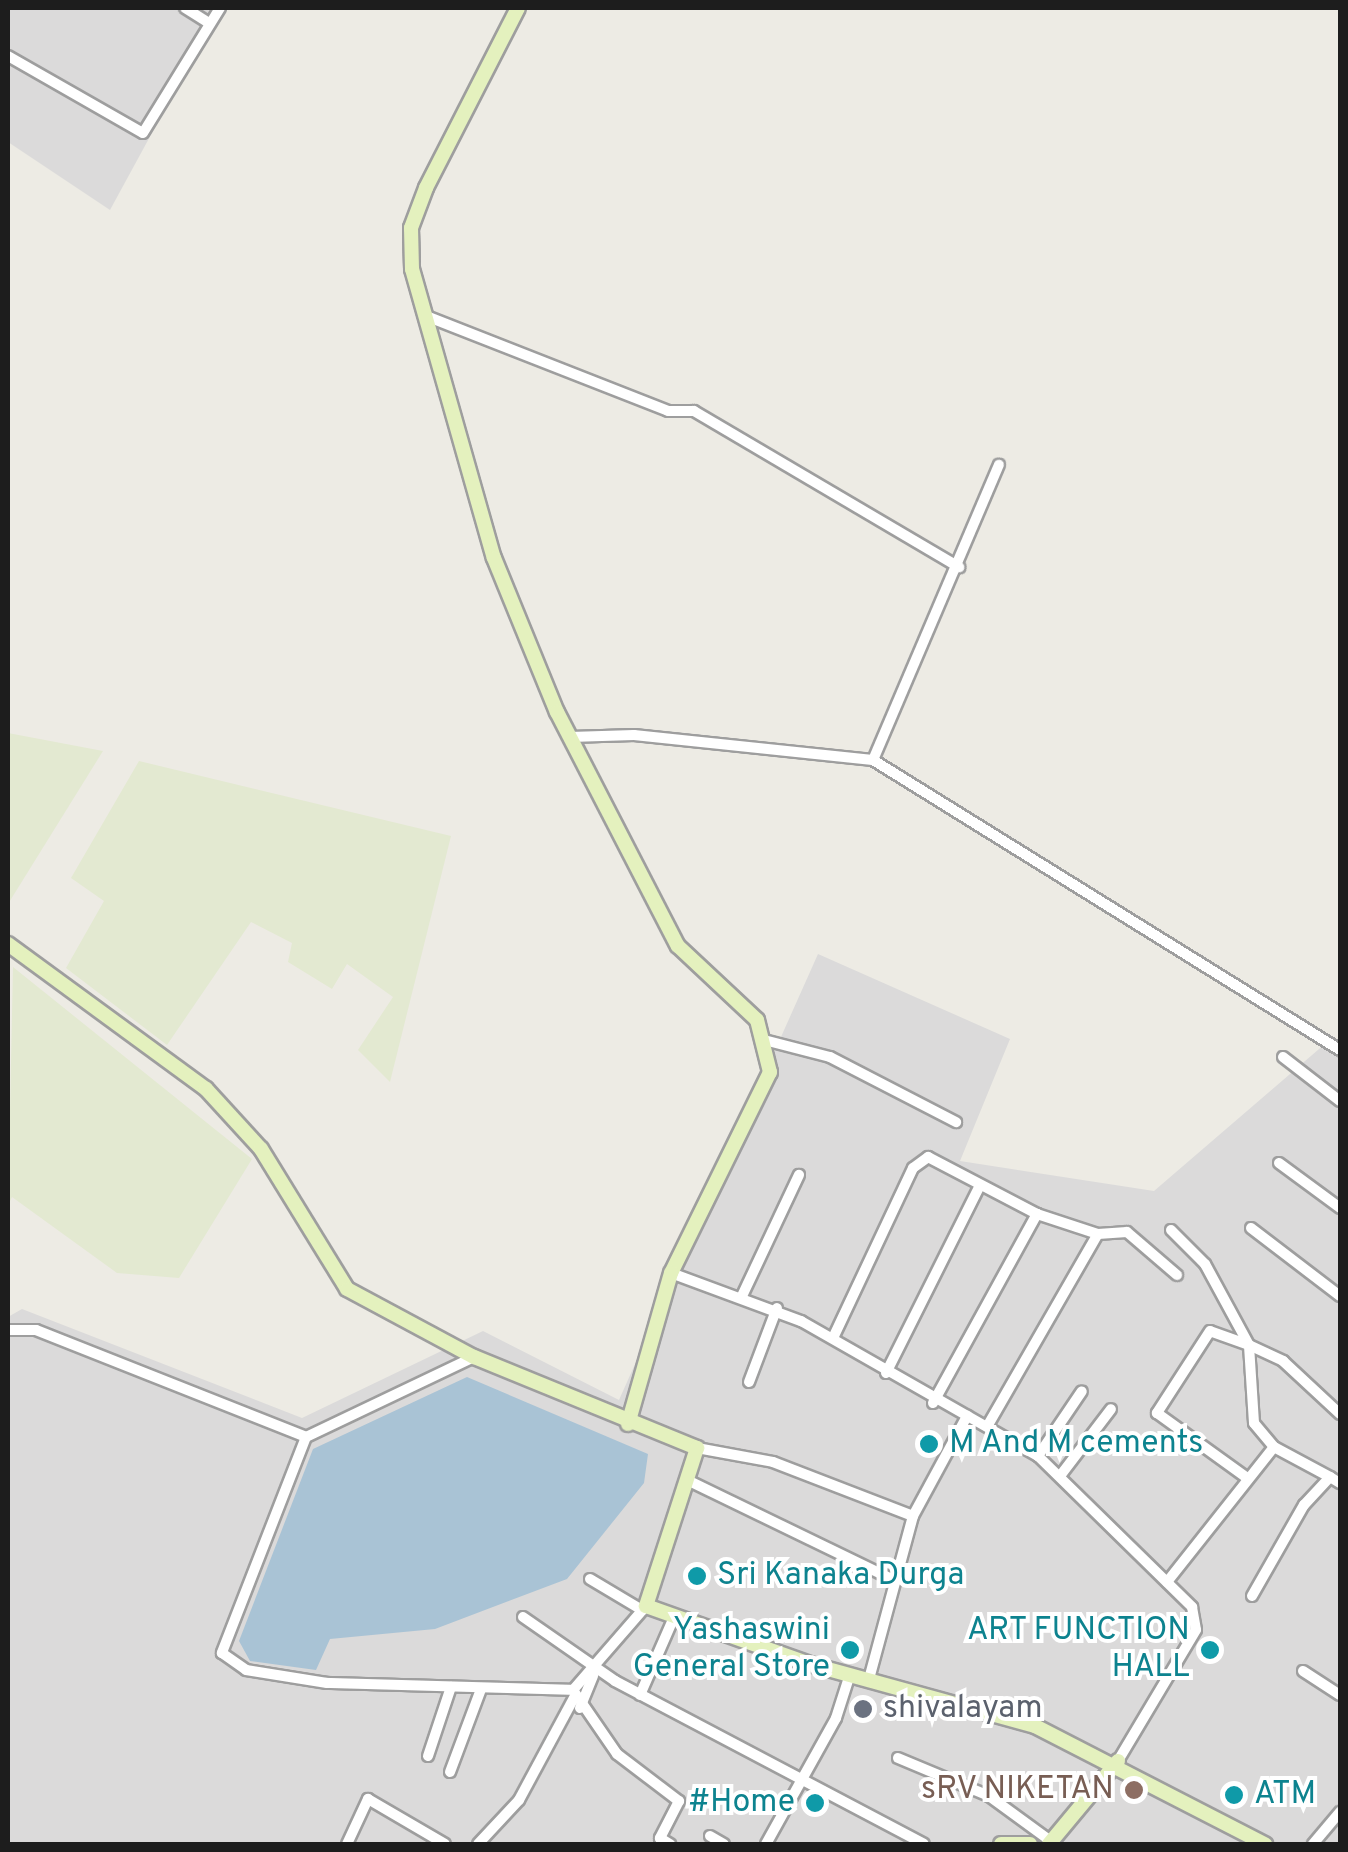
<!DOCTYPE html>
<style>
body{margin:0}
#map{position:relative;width:1348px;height:1852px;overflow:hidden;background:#edebe4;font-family:Overpass,sans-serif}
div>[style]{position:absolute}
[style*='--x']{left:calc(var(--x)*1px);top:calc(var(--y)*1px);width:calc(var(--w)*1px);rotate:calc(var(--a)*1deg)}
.residential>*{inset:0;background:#dbdada}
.farmland>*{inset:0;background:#e3e9d1}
.water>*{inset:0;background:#a9c3d5}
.roads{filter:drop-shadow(2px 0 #9e9e9e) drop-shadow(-2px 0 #9e9e9e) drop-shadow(0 2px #9e9e9e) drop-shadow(0 -2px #9e9e9e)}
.street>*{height:10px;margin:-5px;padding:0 5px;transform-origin:5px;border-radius:5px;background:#fff}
.secondary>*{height:14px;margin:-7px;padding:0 7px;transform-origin:7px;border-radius:7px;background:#e4f1be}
.dots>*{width:28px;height:28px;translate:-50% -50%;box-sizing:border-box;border:5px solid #fff;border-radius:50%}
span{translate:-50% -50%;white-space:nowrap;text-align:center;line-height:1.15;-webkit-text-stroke:8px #fff;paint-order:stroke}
.culture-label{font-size:32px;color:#0d838f}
.left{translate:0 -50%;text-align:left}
.right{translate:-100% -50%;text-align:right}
.worship-label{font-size:32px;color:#5b616d}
.education-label{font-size:32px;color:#785e54}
.frame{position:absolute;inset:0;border:10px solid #1d1d1d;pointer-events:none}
</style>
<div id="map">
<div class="residential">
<i style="clip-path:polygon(8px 8px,220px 8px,110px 210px,8px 142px)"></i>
<i style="clip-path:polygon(818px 954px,1010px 1039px,960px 1161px,1154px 1191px,1326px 1043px,1340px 1053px,1340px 1844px,8px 1844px,8px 1317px,22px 1309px,302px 1418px,483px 1331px,619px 1400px)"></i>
</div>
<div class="farmland">
<i style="clip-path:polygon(8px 733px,103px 751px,8px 904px)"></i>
<i style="clip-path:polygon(139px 761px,451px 836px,390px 1082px,358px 1050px,393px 997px,347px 964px,332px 989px,288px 962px,292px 943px,251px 922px,167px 1045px,66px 968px,104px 901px,71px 878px)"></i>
<i style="clip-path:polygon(13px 967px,252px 1159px,179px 1278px,117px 1273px,12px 1197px,8px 1205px)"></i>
</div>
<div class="water">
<i style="clip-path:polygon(467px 1377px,648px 1454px,644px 1483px,567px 1579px,435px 1629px,330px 1639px,316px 1670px,250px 1661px,239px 1641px,313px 1449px)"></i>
</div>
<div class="roads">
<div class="street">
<i style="--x:185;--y:8;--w:28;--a:32"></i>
<i style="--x:8;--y:56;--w:155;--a:29.7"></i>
<i style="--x:143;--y:133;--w:147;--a:-58.4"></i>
<i style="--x:426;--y:316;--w:260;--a:21.4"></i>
<i style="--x:668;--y:411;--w:26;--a:0"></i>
<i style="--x:694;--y:411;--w:308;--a:30.5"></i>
<i style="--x:570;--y:737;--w:64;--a:-1.8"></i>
<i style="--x:634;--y:735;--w:240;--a:6"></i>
<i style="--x:873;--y:760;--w:550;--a:31.84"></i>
<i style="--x:873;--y:760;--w:321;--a:-66.9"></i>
<i style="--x:768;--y:1041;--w:64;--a:14.5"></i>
<i style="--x:830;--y:1057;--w:142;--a:27.3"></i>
<i style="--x:1283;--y:1057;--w:72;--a:37.7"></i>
<i style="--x:1279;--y:1163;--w:76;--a:36.4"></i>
<i style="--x:1251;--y:1228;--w:112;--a:37.4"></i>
<i style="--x:1171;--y:1230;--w:48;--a:45"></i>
<i style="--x:1205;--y:1264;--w:92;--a:61.5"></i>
<i style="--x:1249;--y:1345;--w:38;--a:25"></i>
<i style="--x:1283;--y:1361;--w:78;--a:42.9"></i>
<i style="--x:671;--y:1273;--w:139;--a:20.3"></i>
<i style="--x:801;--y:1321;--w:273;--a:29.7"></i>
<i style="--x:1038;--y:1456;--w:216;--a:44.4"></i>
<i style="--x:1192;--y:1607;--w:23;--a:80"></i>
<i style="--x:1196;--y:1630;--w:152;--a:120.8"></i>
<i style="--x:742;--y:1296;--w:134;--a:-64.8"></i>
<i style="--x:8;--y:1330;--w:28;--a:0"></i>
<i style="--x:36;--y:1330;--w:290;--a:21.6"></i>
<i style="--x:833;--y:1338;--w:188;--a:-64.8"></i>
<i style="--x:913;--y:1168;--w:19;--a:-36"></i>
<i style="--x:928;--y:1157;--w:123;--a:27.6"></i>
<i style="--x:1037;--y:1214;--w:64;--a:18.2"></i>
<i style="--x:1098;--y:1234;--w:29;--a:-4"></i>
<i style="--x:1127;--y:1232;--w:66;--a:40.7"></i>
<i style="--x:474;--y:1357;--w:186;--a:154.5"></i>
<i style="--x:306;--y:1437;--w:232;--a:111.3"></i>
<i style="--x:222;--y:1653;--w:29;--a:35"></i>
<i style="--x:246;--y:1670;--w:82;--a:9.1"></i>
<i style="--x:327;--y:1683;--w:246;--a:1.6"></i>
<i style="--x:573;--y:1690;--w:111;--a:-49"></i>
<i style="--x:886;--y:1373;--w:208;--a:-63.4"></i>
<i style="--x:749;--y:1382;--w:79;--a:-69.3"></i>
<i style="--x:933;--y:1403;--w:216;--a:-61.2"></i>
<i style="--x:988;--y:1425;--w:220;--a:-60.1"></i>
<i style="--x:1274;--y:1447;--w:64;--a:28.2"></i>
<i style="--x:697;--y:1448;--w:77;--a:10.4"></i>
<i style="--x:773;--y:1462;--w:150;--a:21.1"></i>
<i style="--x:1038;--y:1456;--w:78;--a:-55.9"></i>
<i style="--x:1060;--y:1476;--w:84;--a:-52.7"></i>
<i style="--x:687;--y:1480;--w:232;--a:25.8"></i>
<i style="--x:590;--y:1579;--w:61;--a:30.8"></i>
<i style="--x:1167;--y:1582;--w:172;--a:-51.6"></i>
<i style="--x:1274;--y:1447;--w:31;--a:-130"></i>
<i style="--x:1254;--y:1423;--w:78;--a:-93.7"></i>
<i style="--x:1249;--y:1345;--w:41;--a:-160.3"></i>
<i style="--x:1210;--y:1331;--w:98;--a:122.9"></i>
<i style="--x:1157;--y:1413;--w:111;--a:35.8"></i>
<i style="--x:1252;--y:1596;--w:105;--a:-60.3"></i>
<i style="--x:1304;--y:1505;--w:38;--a:-47"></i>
<i style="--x:1330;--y:1477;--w:12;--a:31"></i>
<i style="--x:523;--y:1617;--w:112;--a:34.8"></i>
<i style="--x:615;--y:1681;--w:349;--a:27.8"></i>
<i style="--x:1303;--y:1671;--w:44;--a:33"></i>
<i style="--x:869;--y:1679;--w:169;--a:-74.9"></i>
<i style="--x:913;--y:1516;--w:114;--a:-61.6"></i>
<i style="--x:573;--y:1690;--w:78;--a:55.5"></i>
<i style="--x:617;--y:1754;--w:78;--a:37.2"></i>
<i style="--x:679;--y:1801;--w:42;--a:117.2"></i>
<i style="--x:660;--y:1838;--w:12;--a:31"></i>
<i style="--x:640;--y:1695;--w:87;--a:-66.4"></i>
<i style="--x:580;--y:1708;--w:35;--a:-68"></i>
<i style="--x:428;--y:1756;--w:73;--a:-71.6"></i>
<i style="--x:898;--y:1758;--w:99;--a:22.7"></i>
<i style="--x:989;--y:1796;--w:78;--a:36.1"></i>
<i style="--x:450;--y:1772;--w:89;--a:-69.5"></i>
<i style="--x:710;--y:1836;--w:16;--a:30"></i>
<i style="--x:347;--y:1844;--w:50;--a:-65"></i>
<i style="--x:368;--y:1799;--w:89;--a:30.3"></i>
<i style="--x:478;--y:1844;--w:60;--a:-47"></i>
<i style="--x:519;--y:1800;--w:118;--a:-61.7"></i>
<i style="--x:766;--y:1844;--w:144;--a:-60.9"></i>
<i style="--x:836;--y:1718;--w:46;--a:-72.3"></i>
<i style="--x:1313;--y:1844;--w:42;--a:-49.8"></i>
</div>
<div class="secondary">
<i style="--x:518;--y:8;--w:202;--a:117.1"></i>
<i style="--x:426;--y:188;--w:43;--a:110.6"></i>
<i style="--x:411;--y:228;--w:41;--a:88.6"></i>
<i style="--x:412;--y:269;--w:300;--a:74.2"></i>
<i style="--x:494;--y:558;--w:166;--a:67.8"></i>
<i style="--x:557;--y:712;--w:263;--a:62.7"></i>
<i style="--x:678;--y:946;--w:108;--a:43.1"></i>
<i style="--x:757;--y:1020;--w:54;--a:76"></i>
<i style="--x:770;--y:1072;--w:224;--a:116.2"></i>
<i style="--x:671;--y:1273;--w:157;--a:105.9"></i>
<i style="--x:8;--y:944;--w:245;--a:36.2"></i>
<i style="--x:206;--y:1089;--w:81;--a:47.5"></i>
<i style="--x:261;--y:1149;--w:164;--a:58.4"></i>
<i style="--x:347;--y:1289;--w:144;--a:28.2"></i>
<i style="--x:474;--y:1357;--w:241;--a:22.2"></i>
<i style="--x:697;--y:1448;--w:166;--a:107.9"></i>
<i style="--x:646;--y:1606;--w:174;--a:19.5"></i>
<i style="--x:810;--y:1664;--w:233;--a:15.4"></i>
<i style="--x:1035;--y:1726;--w:259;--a:27.2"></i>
<i style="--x:1001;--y:1844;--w:29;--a:0"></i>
<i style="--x:1049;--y:1844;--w:108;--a:-50.3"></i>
</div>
</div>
<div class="dots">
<i style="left:929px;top:1444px;background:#0f9aa8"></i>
<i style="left:697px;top:1576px;background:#0f9aa8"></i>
<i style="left:850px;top:1650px;background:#0f9aa8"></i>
<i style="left:1210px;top:1650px;background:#0f9aa8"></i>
<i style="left:863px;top:1709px;background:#6b7280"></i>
<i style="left:1134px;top:1790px;background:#8d6e63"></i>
<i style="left:1234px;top:1795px;background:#0f9aa8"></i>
<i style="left:815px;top:1803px;background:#0f9aa8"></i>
</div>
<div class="culture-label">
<span class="left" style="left:949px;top:1444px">M And M cements</span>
<span class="left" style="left:717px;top:1576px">Sri Kanaka Durga</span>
<span class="right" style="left:830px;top:1650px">Yashaswini<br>General Store</span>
<span class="right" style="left:1190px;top:1650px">ART FUNCTION<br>HALL</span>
<span class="left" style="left:1254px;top:1795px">ATM</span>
<span class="right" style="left:795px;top:1803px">#Home</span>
</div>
<div class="worship-label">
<span class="left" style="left:883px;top:1709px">shivalayam</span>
</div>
<div class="education-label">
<span class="right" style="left:1114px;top:1790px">sRV NIKETAN</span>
</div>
<div class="frame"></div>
</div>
